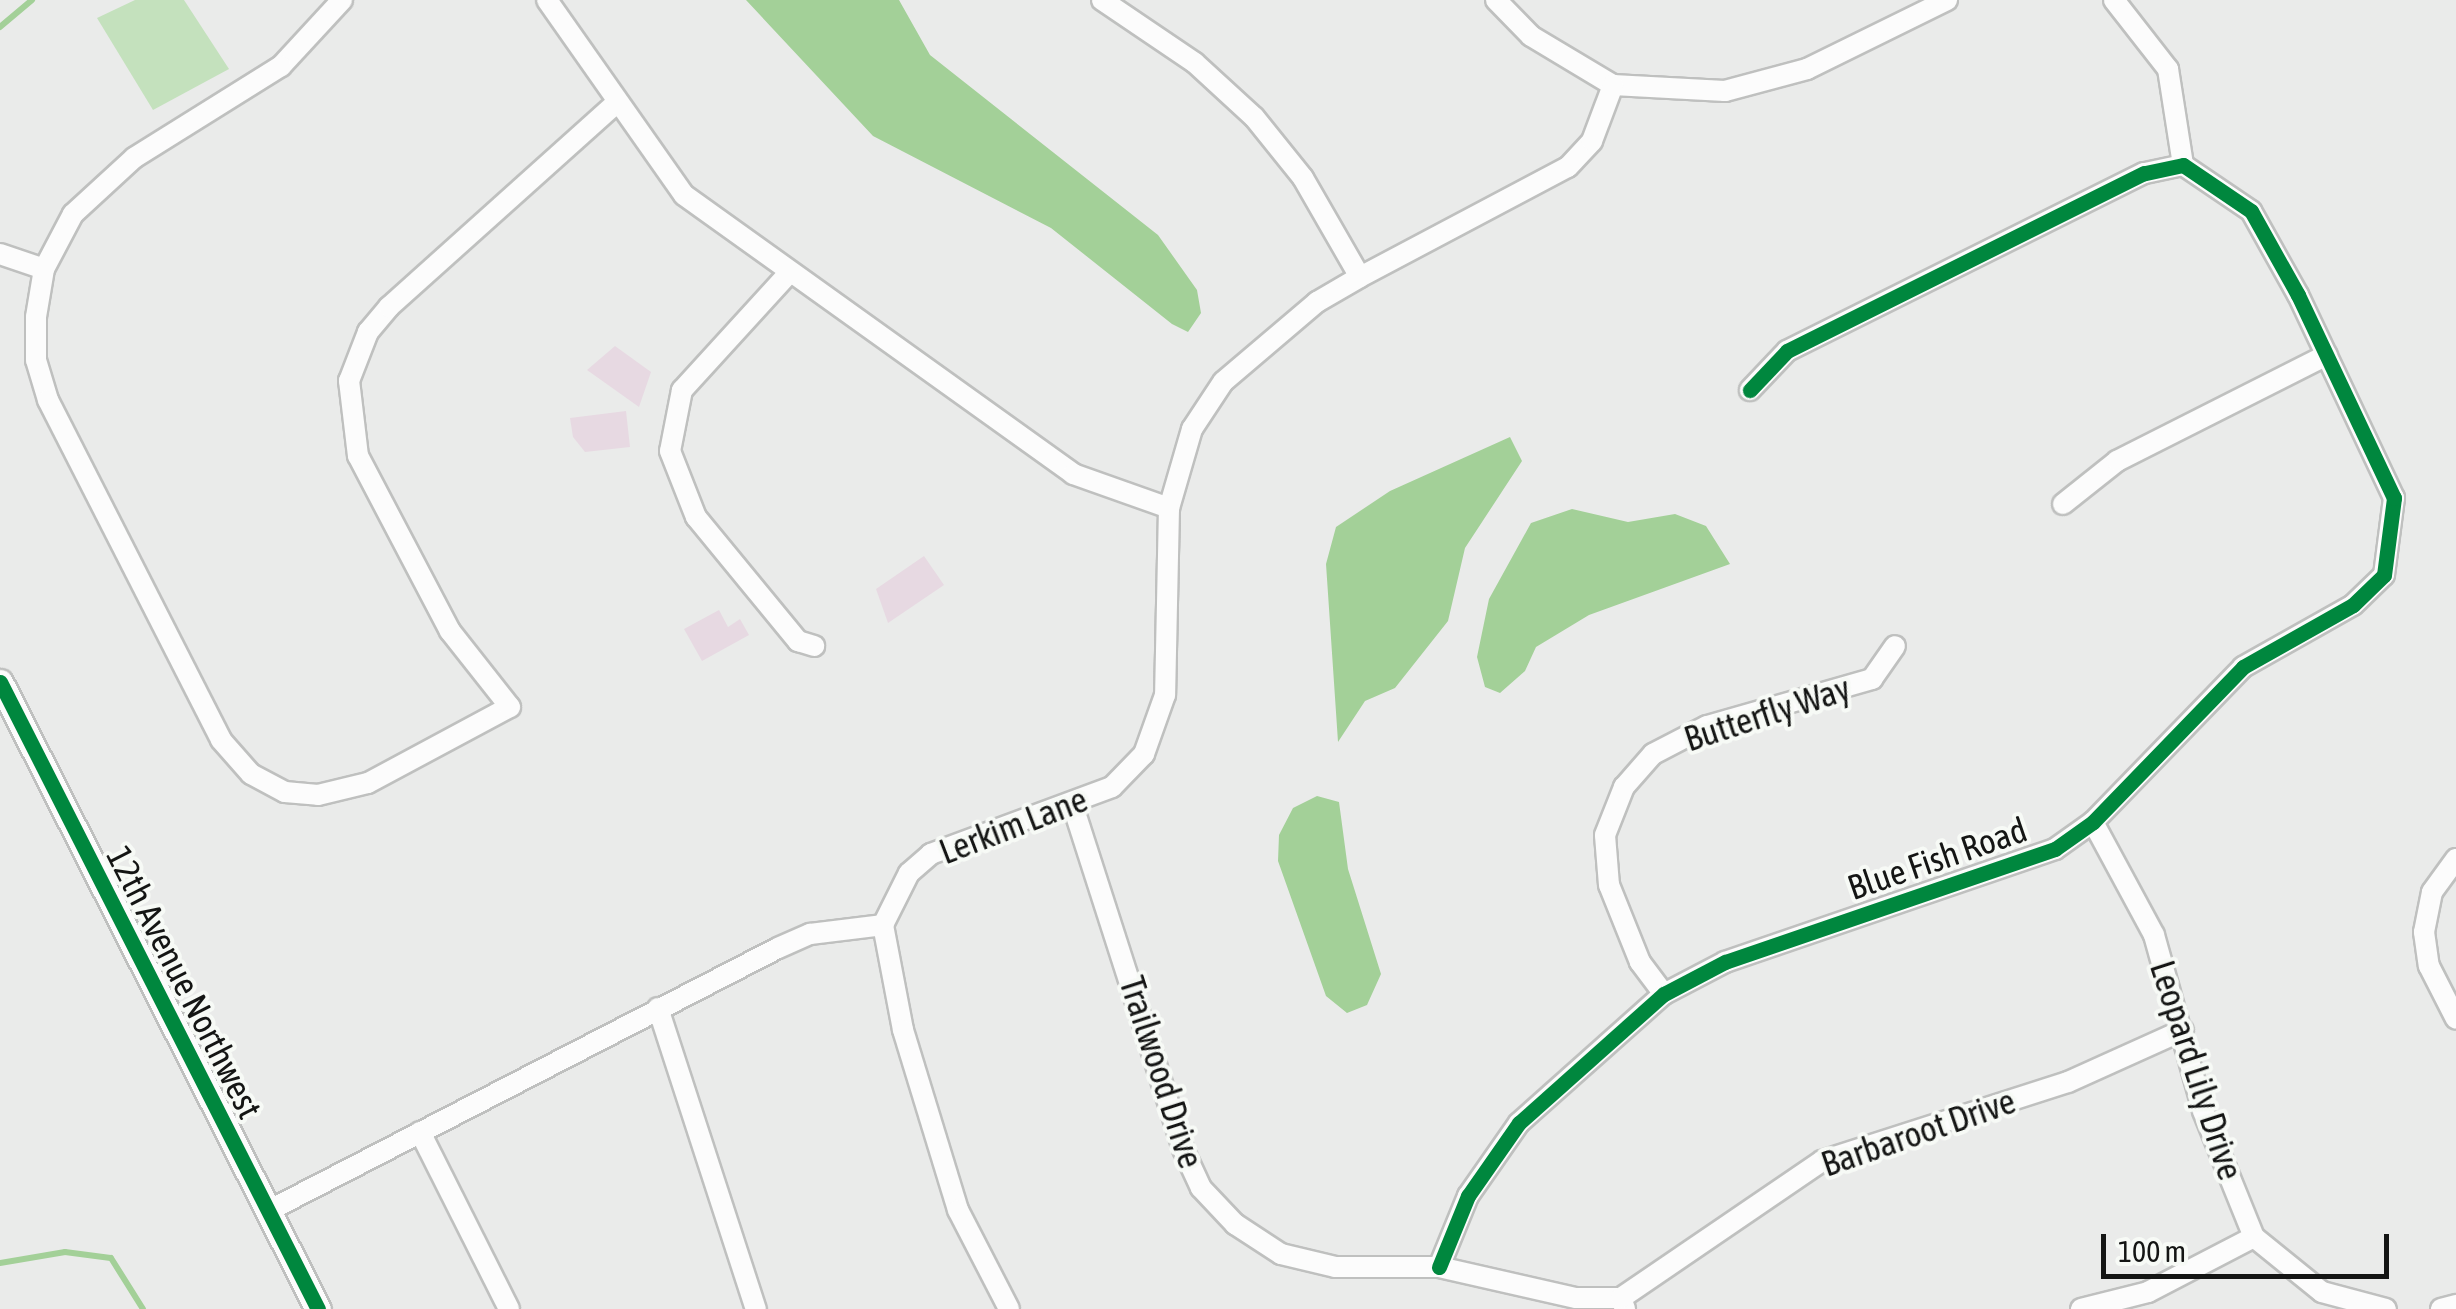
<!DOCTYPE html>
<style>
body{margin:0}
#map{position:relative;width:2456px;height:1309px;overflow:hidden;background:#eaebea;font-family:"Asap Condensed",sans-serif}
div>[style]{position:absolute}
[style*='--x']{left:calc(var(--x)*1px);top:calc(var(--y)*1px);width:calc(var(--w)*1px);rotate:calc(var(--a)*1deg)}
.green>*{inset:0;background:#c4e1bd}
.water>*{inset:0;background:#a3d098}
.stream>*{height:6px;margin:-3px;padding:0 3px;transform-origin:3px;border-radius:3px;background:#a3d098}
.building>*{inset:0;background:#e7d9e2}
.roads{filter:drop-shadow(2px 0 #bfc0bf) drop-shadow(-2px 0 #bfc0bf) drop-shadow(0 2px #bfc0bf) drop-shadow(0 -2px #bfc0bf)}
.minor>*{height:20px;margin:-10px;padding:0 10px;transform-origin:10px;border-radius:10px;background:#fcfcfc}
.tertiary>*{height:25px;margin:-12.5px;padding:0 12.5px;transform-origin:12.5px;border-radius:12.5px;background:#fcfcfc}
.cycleway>*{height:15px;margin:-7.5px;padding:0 7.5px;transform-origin:7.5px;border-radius:7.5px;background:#00873e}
span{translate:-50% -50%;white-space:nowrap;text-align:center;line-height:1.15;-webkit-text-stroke:8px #f7faf6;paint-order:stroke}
.street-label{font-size:35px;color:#141514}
.scale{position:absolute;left:2101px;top:1234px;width:288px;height:45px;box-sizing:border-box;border:5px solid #141514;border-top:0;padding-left:12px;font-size:30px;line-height:35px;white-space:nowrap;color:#141514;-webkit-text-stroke:8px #f7faf6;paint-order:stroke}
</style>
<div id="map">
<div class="green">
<i style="clip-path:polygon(135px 0,184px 0,229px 69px,153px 110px,97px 18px)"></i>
</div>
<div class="water">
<i style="clip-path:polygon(746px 0,899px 0,930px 55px,1158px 235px,1197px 290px,1201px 313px,1188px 332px,1172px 324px,1051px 228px,873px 136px)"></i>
<i style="clip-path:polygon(1510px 437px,1522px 461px,1465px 548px,1448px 621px,1395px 688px,1365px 701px,1338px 742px,1326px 564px,1336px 527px,1390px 491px)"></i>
<i style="clip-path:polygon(1572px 509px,1628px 522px,1675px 514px,1706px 526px,1730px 564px,1589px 615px,1536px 647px,1525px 671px,1500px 693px,1485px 687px,1477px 657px,1489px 599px,1531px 523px)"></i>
<i style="clip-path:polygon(1317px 796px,1339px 802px,1348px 869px,1381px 974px,1367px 1005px,1347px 1013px,1326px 996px,1278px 861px,1279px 835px,1293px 808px)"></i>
</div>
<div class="stream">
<i style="--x:0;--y:27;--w:42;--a:-40.2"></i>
<i style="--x:0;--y:1263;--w:66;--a:-9.6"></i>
<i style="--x:65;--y:1252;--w:46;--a:7.4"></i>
<i style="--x:111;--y:1258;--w:60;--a:57.9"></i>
</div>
<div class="building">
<i style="clip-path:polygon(615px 346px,651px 372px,639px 407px,587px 370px)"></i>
<i style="clip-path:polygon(626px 411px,630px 447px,585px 452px,573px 437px,570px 418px)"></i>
<i style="clip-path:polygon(924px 556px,944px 585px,888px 623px,876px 589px)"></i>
<i style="clip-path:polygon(719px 610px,728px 627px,740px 619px,749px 635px,702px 661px,684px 629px)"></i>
</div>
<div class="roads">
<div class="minor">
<i style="--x:342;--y:0;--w:90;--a:132.7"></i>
<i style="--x:281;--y:66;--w:173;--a:148"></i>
<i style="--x:134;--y:158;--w:83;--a:137.4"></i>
<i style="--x:73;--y:214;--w:62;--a:117.8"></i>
<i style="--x:44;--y:269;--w:49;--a:99.5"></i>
<i style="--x:36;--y:317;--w:43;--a:90"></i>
<i style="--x:36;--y:360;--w:42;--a:73.3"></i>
<i style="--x:48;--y:400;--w:381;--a:63"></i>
<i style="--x:221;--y:740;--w:45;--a:48.6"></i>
<i style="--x:251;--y:774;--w:38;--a:28"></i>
<i style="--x:285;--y:792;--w:33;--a:5"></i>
<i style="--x:318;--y:795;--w:51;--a:-13.5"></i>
<i style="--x:368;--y:783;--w:161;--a:-28.2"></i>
<i style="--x:510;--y:707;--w:97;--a:-128.3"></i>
<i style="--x:450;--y:631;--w:198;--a:-117.7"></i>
<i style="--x:358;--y:456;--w:76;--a:-96.8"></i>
<i style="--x:349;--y:381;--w:53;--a:-68.8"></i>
<i style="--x:368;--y:332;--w:33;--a:-50"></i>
<i style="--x:389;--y:307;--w:304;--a:-41.9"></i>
<i style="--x:547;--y:0;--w:238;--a:54.9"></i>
<i style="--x:684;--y:195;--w:479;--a:35.6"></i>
<i style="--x:1073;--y:474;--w:102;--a:19.5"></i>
<i style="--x:1169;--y:508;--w:187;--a:91.2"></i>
<i style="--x:1165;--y:695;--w:63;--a:109.6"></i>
<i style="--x:1144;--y:754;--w:46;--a:134.1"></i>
<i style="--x:1112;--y:787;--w:193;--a:159.7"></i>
<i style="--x:931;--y:854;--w:29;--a:139"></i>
<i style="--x:909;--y:873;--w:58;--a:116.6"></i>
<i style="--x:883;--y:925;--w:107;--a:79.2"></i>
<i style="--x:903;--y:1030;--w:188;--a:73"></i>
<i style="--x:958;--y:1210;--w:111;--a:62.7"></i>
<i style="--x:1102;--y:0;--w:112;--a:34.1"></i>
<i style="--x:1195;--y:63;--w:80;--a:42.5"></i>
<i style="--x:1254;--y:117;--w:78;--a:51.2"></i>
<i style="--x:1303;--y:178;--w:114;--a:60.1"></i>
<i style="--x:1360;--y:277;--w:50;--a:149.8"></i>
<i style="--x:1317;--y:302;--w:123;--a:139.6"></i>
<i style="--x:1223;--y:382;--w:56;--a:123.4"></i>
<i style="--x:1192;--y:429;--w:82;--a:106.2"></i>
<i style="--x:1496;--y:0;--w:50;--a:45.8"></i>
<i style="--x:1531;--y:36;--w:96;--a:30.9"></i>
<i style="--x:1613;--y:85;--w:112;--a:3.1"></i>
<i style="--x:1725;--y:91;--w:85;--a:-15"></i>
<i style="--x:1807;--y:69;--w:156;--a:-26.2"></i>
<i style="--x:2114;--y:0;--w:88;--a:52"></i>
<i style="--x:2168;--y:69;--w:97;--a:81.1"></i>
<i style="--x:0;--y:254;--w:46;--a:18.8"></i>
<i style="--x:789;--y:273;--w:159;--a:132.4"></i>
<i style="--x:682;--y:390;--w:62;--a:101.1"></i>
<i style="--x:670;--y:451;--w:71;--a:68.5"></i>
<i style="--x:696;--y:517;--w:161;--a:50.6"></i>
<i style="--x:798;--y:641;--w:17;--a:17"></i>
<i style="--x:1360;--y:277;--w:235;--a:-27.9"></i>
<i style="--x:1568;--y:167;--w:35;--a:-47"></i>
<i style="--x:1592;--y:141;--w:60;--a:-69.4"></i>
<i style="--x:2063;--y:504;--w:69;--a:-38.5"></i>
<i style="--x:2117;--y:461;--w:235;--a:-26.8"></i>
<i style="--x:1072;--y:803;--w:363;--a:72.2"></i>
<i style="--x:1183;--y:1149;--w:43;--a:65.2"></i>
<i style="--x:1201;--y:1188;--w:50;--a:46.6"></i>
<i style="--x:1235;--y:1224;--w:55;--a:33.1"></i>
<i style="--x:1281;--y:1254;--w:56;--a:13.5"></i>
<i style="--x:1335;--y:1267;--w:104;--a:0"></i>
<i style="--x:1439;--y:1267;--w:140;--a:12.8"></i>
<i style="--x:1576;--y:1298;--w:45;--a:0"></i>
<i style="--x:1621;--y:1298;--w:12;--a:70"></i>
<i style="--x:2093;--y:822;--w:128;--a:61.6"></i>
<i style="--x:2154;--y:935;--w:183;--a:74.4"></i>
<i style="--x:2203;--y:1111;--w:136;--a:68"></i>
<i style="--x:2254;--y:1237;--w:87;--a:39"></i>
<i style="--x:2322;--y:1292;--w:66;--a:14.9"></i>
<i style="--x:2456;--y:859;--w:41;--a:126"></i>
<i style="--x:2432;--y:892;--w:41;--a:101.3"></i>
<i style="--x:2424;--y:932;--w:34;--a:82"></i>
<i style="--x:2429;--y:966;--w:59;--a:63"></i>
<i style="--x:1664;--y:994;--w:40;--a:-127"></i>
<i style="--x:1640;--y:962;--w:83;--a:-111.9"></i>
<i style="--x:1609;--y:885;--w:50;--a:-94.6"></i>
<i style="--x:1605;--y:835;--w:52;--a:-68.4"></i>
<i style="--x:1624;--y:787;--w:44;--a:-48.7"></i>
<i style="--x:1653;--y:754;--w:61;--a:-27.4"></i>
<i style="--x:1707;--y:726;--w:172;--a:-15.9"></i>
<i style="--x:1872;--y:679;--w:40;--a:-55.1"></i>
<i style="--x:658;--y:1008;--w:317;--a:72"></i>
<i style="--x:420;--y:1132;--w:198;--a:63.3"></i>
<i style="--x:268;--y:1211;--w:574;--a:-27.28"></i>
<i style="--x:778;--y:948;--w:35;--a:-24"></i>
<i style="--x:810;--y:934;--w:74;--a:-7"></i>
<i style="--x:1439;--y:1267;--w:77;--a:-67.8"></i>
<i style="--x:1468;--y:1196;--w:89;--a:-55.1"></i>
<i style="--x:1519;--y:1123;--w:194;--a:-41.7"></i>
<i style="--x:1664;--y:994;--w:69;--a:-27.7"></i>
<i style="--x:1725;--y:962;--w:349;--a:-18.9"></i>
<i style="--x:2055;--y:849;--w:47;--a:-35.4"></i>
<i style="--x:2093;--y:822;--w:216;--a:-45.9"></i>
<i style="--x:2243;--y:667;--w:126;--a:-29.4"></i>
<i style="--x:2353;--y:605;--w:43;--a:-44.1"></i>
<i style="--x:2384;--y:575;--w:78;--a:-82.6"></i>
<i style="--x:2394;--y:498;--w:225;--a:-115.3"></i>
<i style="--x:2298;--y:295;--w:96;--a:-119.2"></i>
<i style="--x:2251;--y:211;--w:82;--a:-145.9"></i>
<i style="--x:2183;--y:165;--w:40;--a:168"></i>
<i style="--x:2144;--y:173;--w:399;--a:153.5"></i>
<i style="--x:1787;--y:351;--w:54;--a:133.5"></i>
<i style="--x:1621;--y:1298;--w:243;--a:-34.3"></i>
<i style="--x:1822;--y:1161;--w:258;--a:-17.8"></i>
<i style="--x:2068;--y:1082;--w:126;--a:-24.3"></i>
<i style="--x:2081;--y:1309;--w:69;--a:-14.2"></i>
<i style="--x:2148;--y:1292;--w:119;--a:-27.4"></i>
<i style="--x:2441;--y:1309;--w:16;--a:-15"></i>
</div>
<div class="tertiary">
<i style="--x:0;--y:682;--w:703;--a:63.11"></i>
</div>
</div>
<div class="cycleway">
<i style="--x:0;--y:682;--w:703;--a:63.11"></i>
<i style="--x:1439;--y:1267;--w:77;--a:-67.8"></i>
<i style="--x:1468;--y:1196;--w:89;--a:-55.1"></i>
<i style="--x:1519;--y:1123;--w:194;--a:-41.7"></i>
<i style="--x:1664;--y:994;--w:69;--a:-27.7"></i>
<i style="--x:1725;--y:962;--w:349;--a:-18.9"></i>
<i style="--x:2055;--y:849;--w:47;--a:-35.4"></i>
<i style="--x:2093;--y:822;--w:216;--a:-45.9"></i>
<i style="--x:2243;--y:667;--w:126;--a:-29.4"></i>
<i style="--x:2353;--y:605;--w:43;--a:-44.1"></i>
<i style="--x:2384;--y:575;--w:78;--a:-82.6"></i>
<i style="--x:2394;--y:498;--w:225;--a:-115.3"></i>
<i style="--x:2298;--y:295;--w:96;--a:-119.2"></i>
<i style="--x:2251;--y:211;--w:82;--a:-145.9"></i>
<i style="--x:2183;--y:165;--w:40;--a:168"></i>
<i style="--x:2144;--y:173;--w:399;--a:153.5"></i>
<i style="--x:1787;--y:351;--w:54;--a:133.5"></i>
</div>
<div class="street-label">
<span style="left:1767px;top:713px;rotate:-18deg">Butterfly Way</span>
<span style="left:1013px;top:825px;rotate:-21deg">Lerkim Lane</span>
<span style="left:1937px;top:858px;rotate:-19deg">Blue Fish Road</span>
<span style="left:185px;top:982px;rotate:63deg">12th Avenue Northwest</span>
<span style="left:2197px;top:1070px;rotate:72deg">Leopard Lily Drive</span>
<span style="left:1162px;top:1072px;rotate:72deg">Trailwood Drive</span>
<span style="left:1918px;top:1132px;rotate:-19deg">Barbaroot Drive</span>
</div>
<div class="scale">100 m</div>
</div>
